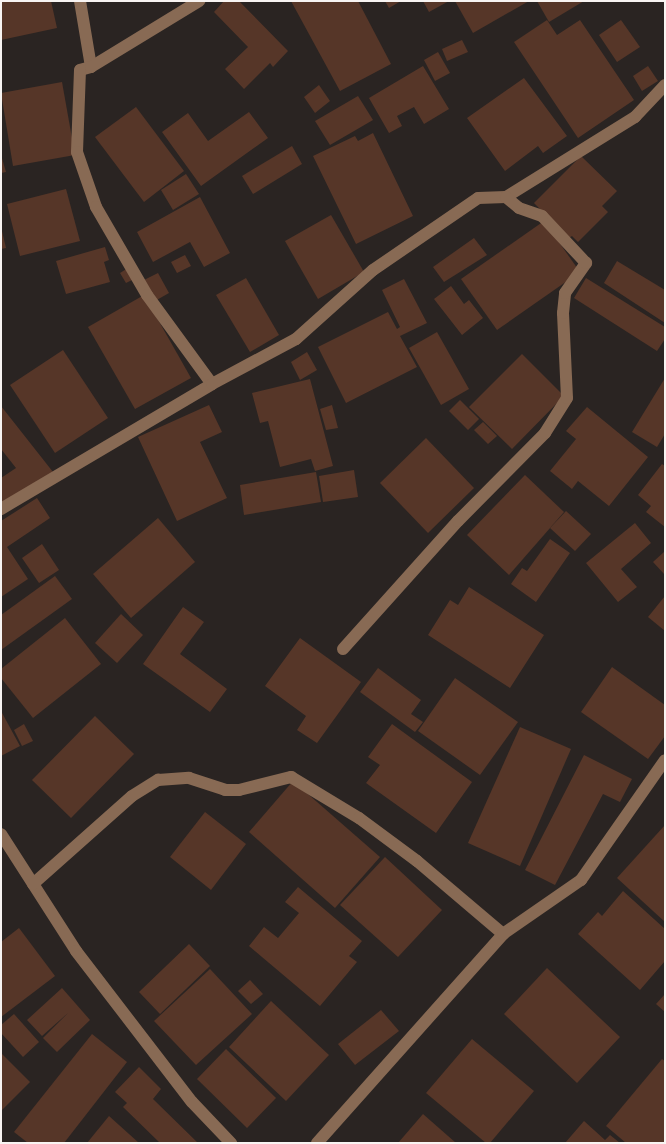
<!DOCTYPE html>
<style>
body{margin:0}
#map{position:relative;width:666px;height:1144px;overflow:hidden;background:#2a2422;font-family:"Roboto Serif",serif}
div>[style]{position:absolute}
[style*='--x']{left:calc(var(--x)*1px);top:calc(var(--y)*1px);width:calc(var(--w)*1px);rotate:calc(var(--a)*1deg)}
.building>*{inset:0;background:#563628}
.minor>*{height:12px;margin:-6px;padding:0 6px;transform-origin:6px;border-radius:6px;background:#886a54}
span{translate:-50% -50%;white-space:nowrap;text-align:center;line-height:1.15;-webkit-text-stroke:5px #201b19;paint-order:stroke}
.frame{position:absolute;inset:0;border:2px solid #f8f4f2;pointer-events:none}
</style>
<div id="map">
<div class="building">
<i style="clip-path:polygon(1px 1px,51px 1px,57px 28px,1px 40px)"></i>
<i style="clip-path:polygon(224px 1px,239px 1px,288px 51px,273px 67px,270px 63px,244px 89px,225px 69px,248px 47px,214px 12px)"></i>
<i style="clip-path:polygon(291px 1px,358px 1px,391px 64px,340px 91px)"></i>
<i style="clip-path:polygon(385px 1px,401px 1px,389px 8px)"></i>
<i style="clip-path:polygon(423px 1px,449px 1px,429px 12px)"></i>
<i style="clip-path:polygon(455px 1px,529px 1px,473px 33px)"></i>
<i style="clip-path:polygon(537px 1px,584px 1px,549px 22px)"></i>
<i style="clip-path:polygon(547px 20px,557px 35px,580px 20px,634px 100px,578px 138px,514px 42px)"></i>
<i style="clip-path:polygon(621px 20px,640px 47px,617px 62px,599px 35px)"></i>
<i style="clip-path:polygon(462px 40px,468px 52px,447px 61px,442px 49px)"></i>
<i style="clip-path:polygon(438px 52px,450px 73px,435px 81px,424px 60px)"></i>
<i style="clip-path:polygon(423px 66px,449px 109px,424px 124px,414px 107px,397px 116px,402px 126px,389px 133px,369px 98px)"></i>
<i style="clip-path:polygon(648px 66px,658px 81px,642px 91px,633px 76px)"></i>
<i style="clip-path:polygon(524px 78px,567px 136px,543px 153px,538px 146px,505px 171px,467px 118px)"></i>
<i style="clip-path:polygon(62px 82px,75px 155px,13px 166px,1px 93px)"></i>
<i style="clip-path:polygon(319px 85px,330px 101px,315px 113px,304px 97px)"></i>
<i style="clip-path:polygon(358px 96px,373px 120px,330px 145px,315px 121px)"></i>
<i style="clip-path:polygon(136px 107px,184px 171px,144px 202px,95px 137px)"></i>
<i style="clip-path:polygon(249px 112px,268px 138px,201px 186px,162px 132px,188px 113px,208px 141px)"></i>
<i style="clip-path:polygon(373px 133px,413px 216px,356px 244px,313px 156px,355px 136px,358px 141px)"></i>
<i style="clip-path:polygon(292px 146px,302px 164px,253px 194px,242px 176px)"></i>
<i style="clip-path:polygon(1px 155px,6px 172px,1px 173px)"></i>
<i style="clip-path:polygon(581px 156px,617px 191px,602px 206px,608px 212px,578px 242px,572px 236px,569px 238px,534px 203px)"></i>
<i style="clip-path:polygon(186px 174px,199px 194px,173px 210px,161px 190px)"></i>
<i style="clip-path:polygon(66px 189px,80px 241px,20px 256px,7px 204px)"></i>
<i style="clip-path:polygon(200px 197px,230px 253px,204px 267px,190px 242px,153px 262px,137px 232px)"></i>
<i style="clip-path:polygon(331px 215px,364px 272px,318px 299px,285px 241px)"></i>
<i style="clip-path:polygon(544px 221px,580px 272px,497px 330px,461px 279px)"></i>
<i style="clip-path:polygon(1px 227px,6px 248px,1px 249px)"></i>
<i style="clip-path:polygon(474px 238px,487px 255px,444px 282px,433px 267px)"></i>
<i style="clip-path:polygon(105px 247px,109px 260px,104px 262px,110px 282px,66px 294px,56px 261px)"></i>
<i style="clip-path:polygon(185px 255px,191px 266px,177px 273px,171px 262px)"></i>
<i style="clip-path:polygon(617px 261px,665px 290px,665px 323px,604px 283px)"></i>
<i style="clip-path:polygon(128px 268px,134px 279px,126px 283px,120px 273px)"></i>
<i style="clip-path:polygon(158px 273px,169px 293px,155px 301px,144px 280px)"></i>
<i style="clip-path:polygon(246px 278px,279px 335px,250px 352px,216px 295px)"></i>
<i style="clip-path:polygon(586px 278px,665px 327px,665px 339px,657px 351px,574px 298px)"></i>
<i style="clip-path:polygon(404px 279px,427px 323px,400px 336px,417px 367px,346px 403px,318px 347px,388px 312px,397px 329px,400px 327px,382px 290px)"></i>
<i style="clip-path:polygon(451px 286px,464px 304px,469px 300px,483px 318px,462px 335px,434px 299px)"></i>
<i style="clip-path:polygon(144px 295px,191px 378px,135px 409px,88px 327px)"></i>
<i style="clip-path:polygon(437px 332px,469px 389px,441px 405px,409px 348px)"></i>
<i style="clip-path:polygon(63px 350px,108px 418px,55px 453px,10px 385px)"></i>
<i style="clip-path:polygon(307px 352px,317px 370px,300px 380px,291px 362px)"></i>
<i style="clip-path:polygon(522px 354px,564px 396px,512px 449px,469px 407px)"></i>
<i style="clip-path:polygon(665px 378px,665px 434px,657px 447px,632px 432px)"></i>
<i style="clip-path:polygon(310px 379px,333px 466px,315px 471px,311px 459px,280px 467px,268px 421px,260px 423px,252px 393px)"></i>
<i style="clip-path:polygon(460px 400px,479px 419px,468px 430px,449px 411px)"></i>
<i style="clip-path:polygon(209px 405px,222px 432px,200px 442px,227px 498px,177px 521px,138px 437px)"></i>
<i style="clip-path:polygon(332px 405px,338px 428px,326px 430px,320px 409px)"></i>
<i style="clip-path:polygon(1px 406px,53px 472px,1px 503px,1px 478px,16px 468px,1px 449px)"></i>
<i style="clip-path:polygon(587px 407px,648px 457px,609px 506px,578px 481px,572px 489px,550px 471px,576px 439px,566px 431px)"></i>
<i style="clip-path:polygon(483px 422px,497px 436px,488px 444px,474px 430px)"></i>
<i style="clip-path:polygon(426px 438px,474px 488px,428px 533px,380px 483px)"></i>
<i style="clip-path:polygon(662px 464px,665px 466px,665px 527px,646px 512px,651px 506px,638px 495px)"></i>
<i style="clip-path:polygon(354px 470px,358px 497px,323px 502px,319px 476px)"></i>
<i style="clip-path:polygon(316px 472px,321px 502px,244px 515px,240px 485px)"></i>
<i style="clip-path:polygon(525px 475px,564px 512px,509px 575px,467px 535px)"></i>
<i style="clip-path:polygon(37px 498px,50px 518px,7px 547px,28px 579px,1px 597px,1px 521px)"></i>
<i style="clip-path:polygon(566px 511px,591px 534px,575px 551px,550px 528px)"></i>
<i style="clip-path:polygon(158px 518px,195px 562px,131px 618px,93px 574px)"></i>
<i style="clip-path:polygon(635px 523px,651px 543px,621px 569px,637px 587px,618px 602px,586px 563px)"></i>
<i style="clip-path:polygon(550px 539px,570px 553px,536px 602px,511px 584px,522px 568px,527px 571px)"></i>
<i style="clip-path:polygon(42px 544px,59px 570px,39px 583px,22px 558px)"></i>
<i style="clip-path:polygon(665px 551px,665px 575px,653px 562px)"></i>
<i style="clip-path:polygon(55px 576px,72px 599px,1px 650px,1px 615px)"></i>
<i style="clip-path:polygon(469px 587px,544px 635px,510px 688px,428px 635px,450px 600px,458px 605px)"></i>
<i style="clip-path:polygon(665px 596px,665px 631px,648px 617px)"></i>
<i style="clip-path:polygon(183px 607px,204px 622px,180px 654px,227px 689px,210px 712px,143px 664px)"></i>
<i style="clip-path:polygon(121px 614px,143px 635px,117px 663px,95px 643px)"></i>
<i style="clip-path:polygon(65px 618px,101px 664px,33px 718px,1px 678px,1px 669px)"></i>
<i style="clip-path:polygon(300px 638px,361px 682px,317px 743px,297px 730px,306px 716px,265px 686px)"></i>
<i style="clip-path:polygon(612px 667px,665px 705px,665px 736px,648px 759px,581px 712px)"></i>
<i style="clip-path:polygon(378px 668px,421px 700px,411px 714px,423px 722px,415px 732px,360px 692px)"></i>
<i style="clip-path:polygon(455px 678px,518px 722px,480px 775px,418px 731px)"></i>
<i style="clip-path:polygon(1px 711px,20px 746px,1px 756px)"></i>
<i style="clip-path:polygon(95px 716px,134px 754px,71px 818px,32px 780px)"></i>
<i style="clip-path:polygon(24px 724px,33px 741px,22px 746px,14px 730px)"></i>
<i style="clip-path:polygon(392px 724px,472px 782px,436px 833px,366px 783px,380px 765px,368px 757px)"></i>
<i style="clip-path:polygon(520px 727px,571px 749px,520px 866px,468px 843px)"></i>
<i style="clip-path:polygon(584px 755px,632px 779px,620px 802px,603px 794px,555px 885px,525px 870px)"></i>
<i style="clip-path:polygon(293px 781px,380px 857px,335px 908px,249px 832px)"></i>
<i style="clip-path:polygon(205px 812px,246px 844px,211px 890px,170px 857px)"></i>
<i style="clip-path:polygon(665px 825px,665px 922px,617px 878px)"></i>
<i style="clip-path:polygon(385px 857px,442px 910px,398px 957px,340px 905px)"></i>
<i style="clip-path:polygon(298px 887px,362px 941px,349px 956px,357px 962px,320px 1006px,249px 946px,264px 927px,278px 938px,299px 913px,285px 902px)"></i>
<i style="clip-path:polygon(623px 891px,665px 929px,665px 961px,640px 990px,578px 934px,598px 912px,602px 916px)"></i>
<i style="clip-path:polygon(19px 928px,55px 976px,1px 1017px,1px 942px)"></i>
<i style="clip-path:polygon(189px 944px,210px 966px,160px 1014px,139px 992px)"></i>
<i style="clip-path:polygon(547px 968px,620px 1037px,577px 1083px,504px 1014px)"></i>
<i style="clip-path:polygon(210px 969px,252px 1014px,196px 1065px,154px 1021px)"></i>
<i style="clip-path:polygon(250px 980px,263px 994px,251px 1004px,238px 991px)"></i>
<i style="clip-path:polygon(62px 988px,90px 1020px,57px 1052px,43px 1038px,68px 1013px,42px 1036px,27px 1020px)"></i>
<i style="clip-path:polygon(665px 994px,665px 1012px,656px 1004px)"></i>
<i style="clip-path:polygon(271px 1001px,329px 1055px,286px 1101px,229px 1047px)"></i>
<i style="clip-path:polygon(381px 1010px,399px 1031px,355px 1065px,338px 1044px)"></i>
<i style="clip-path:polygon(14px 1014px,39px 1042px,23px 1057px,1px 1033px,1px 1025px)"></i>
<i style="clip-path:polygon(92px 1034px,127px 1062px,64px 1143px,28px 1143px,14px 1132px)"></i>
<i style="clip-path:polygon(472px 1039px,534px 1091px,490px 1143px,486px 1143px,426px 1093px)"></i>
<i style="clip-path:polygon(226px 1049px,276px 1098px,247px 1128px,197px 1079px)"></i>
<i style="clip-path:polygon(1px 1053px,30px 1082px,1px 1111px)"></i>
<i style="clip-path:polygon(662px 1059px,665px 1061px,665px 1143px,626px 1143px,606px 1126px)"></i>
<i style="clip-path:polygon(139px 1067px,161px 1089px,153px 1099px,198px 1143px,160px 1143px,123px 1107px,127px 1103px,115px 1092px)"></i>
<i style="clip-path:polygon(423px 1114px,456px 1143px,398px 1143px)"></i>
<i style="clip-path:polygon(109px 1116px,139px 1143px,87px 1143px)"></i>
<i style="clip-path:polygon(584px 1121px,605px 1140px,610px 1135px,620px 1143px,565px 1143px)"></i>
</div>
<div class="minor">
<i style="--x:80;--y:1;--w:67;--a:80.5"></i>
<i style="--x:91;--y:67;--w:11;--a:165"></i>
<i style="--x:80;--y:70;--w:82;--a:92.1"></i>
<i style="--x:77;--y:152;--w:58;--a:70.9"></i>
<i style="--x:96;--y:207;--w:102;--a:59.9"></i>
<i style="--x:147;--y:295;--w:110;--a:53.9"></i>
<i style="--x:91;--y:67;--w:127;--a:-31.4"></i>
<i style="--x:1;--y:509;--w:245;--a:-30.6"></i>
<i style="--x:212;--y:384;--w:95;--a:-28.2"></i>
<i style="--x:296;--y:339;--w:103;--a:-41.9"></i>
<i style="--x:373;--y:270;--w:127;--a:-34.4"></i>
<i style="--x:478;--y:198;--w:28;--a:-2"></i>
<i style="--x:506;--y:197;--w:152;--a:-31.8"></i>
<i style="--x:635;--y:117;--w:44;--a:-46.8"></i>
<i style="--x:343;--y:649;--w:172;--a:-48.1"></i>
<i style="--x:458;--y:521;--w:124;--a:-45.3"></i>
<i style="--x:545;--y:433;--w:41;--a:-57.8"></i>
<i style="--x:567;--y:398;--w:85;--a:-92.7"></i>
<i style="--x:563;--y:313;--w:20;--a:-84"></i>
<i style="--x:565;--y:293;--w:37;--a:-55"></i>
<i style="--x:586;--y:263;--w:64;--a:-133.1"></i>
<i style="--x:542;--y:216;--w:24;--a:-161"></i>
<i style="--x:519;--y:208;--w:17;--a:-140"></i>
<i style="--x:1;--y:834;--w:139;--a:57.3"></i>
<i style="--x:76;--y:951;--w:190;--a:52.5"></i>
<i style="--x:192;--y:1102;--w:57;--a:46.4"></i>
<i style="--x:33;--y:884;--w:132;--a:-41.6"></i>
<i style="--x:132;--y:796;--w:31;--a:-32"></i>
<i style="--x:158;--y:780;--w:31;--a:-4"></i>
<i style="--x:189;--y:778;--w:38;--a:18"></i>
<i style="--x:225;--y:790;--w:14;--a:0"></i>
<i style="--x:239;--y:790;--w:54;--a:-14"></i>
<i style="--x:291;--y:777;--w:79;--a:31.1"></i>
<i style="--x:359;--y:818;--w:72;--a:36.6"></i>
<i style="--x:417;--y:861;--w:113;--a:40.3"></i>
<i style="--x:317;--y:1143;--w:280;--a:-48.3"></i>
<i style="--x:503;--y:934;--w:95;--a:-34.7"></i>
<i style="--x:581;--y:880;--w:146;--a:-55"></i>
</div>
<div class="frame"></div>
</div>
